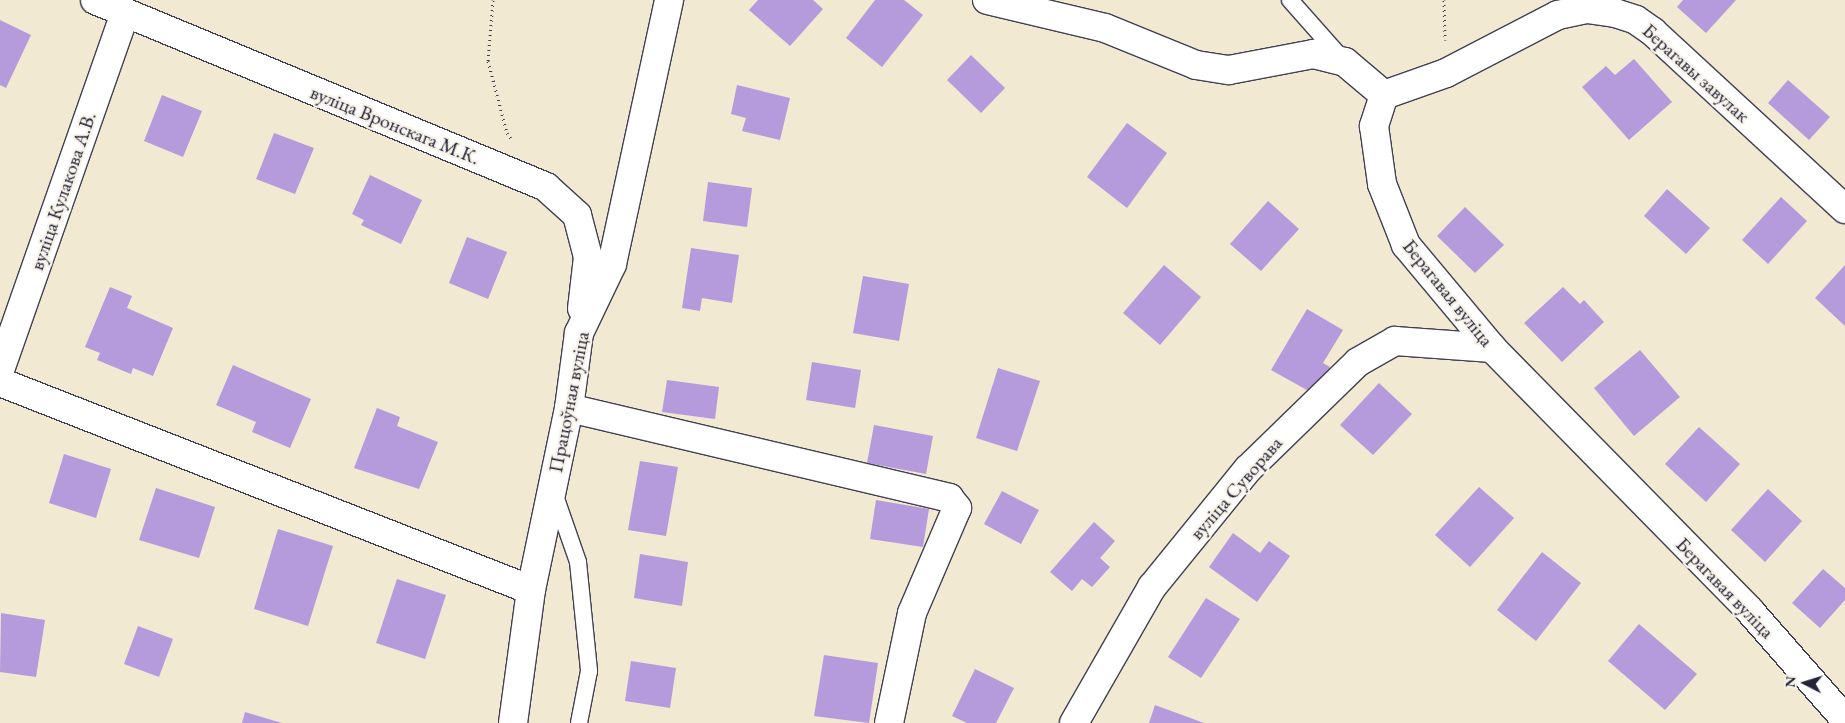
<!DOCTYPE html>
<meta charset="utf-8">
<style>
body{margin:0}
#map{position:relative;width:1845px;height:723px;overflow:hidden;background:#f1e9d2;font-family:"EB Garamond",serif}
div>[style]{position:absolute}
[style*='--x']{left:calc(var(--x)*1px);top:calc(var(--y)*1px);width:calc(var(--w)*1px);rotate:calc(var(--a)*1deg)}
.building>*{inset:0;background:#b59bdc}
.path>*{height:3px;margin-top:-1.5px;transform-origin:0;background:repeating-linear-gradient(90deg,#414052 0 1px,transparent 0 5px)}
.roads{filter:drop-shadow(1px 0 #414052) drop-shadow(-1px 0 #414052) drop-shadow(0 1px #414052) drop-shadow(0 -1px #414052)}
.service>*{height:16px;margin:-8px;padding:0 8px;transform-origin:8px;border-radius:8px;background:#fff}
.minor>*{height:28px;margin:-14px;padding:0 14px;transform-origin:14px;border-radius:14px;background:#fff}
span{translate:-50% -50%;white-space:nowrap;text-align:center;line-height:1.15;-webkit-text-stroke:4.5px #f7f3e8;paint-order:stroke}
.street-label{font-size:20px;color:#22223b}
.north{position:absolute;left:1780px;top:658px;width:50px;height:50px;-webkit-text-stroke:4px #f7f3e8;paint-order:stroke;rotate:275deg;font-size:14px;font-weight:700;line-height:20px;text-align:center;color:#22223b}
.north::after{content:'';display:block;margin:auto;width:18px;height:22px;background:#22223b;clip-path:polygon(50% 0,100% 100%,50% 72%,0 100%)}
</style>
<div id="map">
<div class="building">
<i style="clip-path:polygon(758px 0,813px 0,823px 9px,790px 46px,749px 10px)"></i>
<i style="clip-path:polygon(875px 0,904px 0,923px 15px,882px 67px,846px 38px)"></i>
<i style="clip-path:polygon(1683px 0,1736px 0,1706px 33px,1677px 7px)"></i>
<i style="clip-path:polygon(0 20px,31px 35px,6px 88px,0 85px)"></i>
<i style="clip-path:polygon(971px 55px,1005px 88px,981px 113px,947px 80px)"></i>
<i style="clip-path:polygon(1634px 59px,1672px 102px,1629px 140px,1582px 87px,1606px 66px,1615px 75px)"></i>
<i style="clip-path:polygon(1788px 80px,1830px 117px,1809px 140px,1768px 103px)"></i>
<i style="clip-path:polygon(737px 85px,790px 98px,780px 140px,742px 131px,746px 118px,731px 114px)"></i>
<i style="clip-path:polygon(162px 95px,202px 111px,183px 157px,144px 141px)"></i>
<i style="clip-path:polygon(1127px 123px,1167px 153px,1127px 208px,1087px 177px)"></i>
<i style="clip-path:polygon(274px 133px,314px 148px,295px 194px,256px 179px)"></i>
<i style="clip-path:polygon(370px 175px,422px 200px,401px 244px,361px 225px,364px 220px,352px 214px)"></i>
<i style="clip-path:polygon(708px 182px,752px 188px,747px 227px,703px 221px)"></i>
<i style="clip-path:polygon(1667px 189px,1710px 228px,1686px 254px,1644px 216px)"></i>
<i style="clip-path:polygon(1781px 197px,1807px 221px,1768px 264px,1742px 240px)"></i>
<i style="clip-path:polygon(1268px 201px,1299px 229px,1261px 271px,1230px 244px)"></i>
<i style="clip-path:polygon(1465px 207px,1504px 245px,1475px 273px,1437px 236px)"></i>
<i style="clip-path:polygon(467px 237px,507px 252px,488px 299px,449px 283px)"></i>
<i style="clip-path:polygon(691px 248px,739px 255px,732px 303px,702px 298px,700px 311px,682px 308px)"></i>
<i style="clip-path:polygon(1164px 265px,1201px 297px,1160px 345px,1123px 313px)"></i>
<i style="clip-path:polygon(1845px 265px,1845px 326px,1815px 298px)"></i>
<i style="clip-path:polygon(863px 276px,909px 284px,899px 341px,853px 333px)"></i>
<i style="clip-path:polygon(110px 287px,132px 296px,127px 308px,173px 328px,153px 376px,133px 368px,131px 374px,97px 360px,100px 353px,85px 347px)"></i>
<i style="clip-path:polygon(1563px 287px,1580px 304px,1584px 300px,1604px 322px,1562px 362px,1524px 323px)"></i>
<i style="clip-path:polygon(1307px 309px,1343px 330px,1323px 363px,1330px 367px,1314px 394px,1271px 370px)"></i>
<i style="clip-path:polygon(1640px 350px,1680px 397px,1634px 436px,1594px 388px)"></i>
<i style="clip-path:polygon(812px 362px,861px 370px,855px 408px,806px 400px)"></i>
<i style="clip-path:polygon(233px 365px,311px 399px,290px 448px,252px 432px,256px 422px,216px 405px)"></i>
<i style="clip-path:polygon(998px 368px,1040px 381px,1017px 451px,976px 438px)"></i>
<i style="clip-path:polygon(667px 380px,719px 387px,715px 419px,662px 412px)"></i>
<i style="clip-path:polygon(1379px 383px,1412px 414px,1373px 455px,1340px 425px)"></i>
<i style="clip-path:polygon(377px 408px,400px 417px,397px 426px,438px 442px,419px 489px,354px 468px)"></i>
<i style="clip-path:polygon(874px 425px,933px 436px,926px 474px,867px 463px)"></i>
<i style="clip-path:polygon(1699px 427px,1740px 464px,1706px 502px,1665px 464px)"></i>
<i style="clip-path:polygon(64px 454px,111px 469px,96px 518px,49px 503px)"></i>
<i style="clip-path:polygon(640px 461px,678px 467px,666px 536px,628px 530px)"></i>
<i style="clip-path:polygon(1479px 487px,1514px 518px,1470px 567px,1435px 535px)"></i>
<i style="clip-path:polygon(156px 488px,215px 507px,199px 558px,139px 540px)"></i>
<i style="clip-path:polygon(1768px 489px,1802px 521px,1765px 562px,1731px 530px)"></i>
<i style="clip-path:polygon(1002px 491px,1039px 510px,1021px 544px,984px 524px)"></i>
<i style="clip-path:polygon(876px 500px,929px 509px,923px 547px,870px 539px)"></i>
<i style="clip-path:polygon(1094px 522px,1115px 541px,1100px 558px,1110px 567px,1092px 587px,1082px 579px,1072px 591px,1050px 572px)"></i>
<i style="clip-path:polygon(278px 529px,333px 546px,308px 626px,254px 609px)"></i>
<i style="clip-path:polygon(1233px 533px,1260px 553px,1269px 541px,1290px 556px,1257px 602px,1209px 567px)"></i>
<i style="clip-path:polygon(1542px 552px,1581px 583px,1536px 641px,1497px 610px)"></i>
<i style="clip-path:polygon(640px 554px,688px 562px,682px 606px,634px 598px)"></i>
<i style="clip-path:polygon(1823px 569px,1845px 588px,1845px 600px,1820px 628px,1792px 603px)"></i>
<i style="clip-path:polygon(397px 579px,446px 595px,425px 659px,376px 643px)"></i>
<i style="clip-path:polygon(1206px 598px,1240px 619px,1201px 678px,1168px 657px)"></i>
<i style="clip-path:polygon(1px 613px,45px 620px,36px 677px,0 672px)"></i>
<i style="clip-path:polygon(1639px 624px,1697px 674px,1665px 710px,1608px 661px)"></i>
<i style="clip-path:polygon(138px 626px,173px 639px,159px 677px,124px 664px)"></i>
<i style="clip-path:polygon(824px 655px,878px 663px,869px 723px,814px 716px)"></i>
<i style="clip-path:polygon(631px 661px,676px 668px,670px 708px,625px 701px)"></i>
<i style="clip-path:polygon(975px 669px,1014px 688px,996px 723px,967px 723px,952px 716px)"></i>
<i style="clip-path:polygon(1155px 705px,1204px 723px,1149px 723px)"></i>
<i style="clip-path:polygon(245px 712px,282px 723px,242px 723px)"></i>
</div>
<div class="path">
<i style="--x:493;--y:0;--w:61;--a:94.7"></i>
<i style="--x:488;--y:61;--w:74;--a:75.2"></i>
<i style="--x:507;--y:133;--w:9;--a:54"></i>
<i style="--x:1444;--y:0;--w:40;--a:88.6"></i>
</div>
<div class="roads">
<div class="service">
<i style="--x:1290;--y:0;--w:80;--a:48.5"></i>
<i style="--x:554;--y:493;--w:73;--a:70.8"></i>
<i style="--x:578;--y:562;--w:110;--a:84.2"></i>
<i style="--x:589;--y:671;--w:53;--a:100.9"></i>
</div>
<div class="minor">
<i style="--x:95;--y:0;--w:488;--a:22.5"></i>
<i style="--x:546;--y:187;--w:42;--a:42.1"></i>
<i style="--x:577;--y:215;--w:43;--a:75.3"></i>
<i style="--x:588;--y:257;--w:52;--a:96.6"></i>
<i style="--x:987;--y:0;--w:121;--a:13.3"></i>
<i style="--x:1105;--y:28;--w:98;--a:22.1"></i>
<i style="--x:1196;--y:65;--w:33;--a:9"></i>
<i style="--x:1229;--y:70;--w:86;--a:-10.8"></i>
<i style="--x:1313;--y:54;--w:33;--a:14"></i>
<i style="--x:1345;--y:62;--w:51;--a:40.2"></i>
<i style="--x:1384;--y:95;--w:33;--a:108"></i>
<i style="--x:1374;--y:126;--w:59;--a:82.1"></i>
<i style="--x:1382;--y:184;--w:66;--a:68.5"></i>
<i style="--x:1406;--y:245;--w:134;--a:50.1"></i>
<i style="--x:1492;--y:348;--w:368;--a:45.5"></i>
<i style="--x:1750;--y:611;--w:144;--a:48.7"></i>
<i style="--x:1384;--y:95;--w:66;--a:-19.5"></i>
<i style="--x:1446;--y:73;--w:126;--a:-27.4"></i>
<i style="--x:1558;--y:15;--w:30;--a:-12"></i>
<i style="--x:1587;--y:9;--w:28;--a:8"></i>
<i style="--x:1615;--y:13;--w:22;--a:18"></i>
<i style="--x:1636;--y:20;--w:21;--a:35"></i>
<i style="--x:1653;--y:32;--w:261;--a:42.7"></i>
<i style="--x:0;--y:370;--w:378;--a:-70.7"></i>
<i style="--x:0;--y:382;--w:570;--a:21.39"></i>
<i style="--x:569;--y:408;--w:391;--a:13.3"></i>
<i style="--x:949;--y:498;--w:13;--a:51"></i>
<i style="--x:957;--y:508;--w:114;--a:113.2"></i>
<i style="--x:912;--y:613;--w:112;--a:101.8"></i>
<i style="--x:513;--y:723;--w:134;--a:-82.3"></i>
<i style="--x:531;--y:590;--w:186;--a:-78.2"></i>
<i style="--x:569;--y:408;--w:76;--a:-82.4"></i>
<i style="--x:579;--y:333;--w:76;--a:-64.4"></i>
<i style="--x:612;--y:264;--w:270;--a:-77.8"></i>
<i style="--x:1074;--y:723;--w:157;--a:-60.2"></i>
<i style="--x:1152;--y:587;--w:152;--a:-50.9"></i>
<i style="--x:1248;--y:469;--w:153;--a:-44.2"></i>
<i style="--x:1358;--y:362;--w:43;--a:-29.6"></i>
<i style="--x:1395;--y:341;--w:97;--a:4.1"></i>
</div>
</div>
<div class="street-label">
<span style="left:1696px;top:73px;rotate:42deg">Берагавы завулак</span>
<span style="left:395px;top:125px;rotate:22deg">вуліца Вронскага М.К.</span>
<span style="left:63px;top:191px;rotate:-71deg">вуліца Кулакова А.В.</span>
<span style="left:1448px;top:293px;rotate:51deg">Берагавая вуліца</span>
<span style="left:569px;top:402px;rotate:-79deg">Працоўная вуліца</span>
<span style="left:1236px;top:488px;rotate:-49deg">вуліца Суворава</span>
<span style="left:1725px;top:588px;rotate:46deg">Берагавая вуліца</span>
</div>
<div class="north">N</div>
</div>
